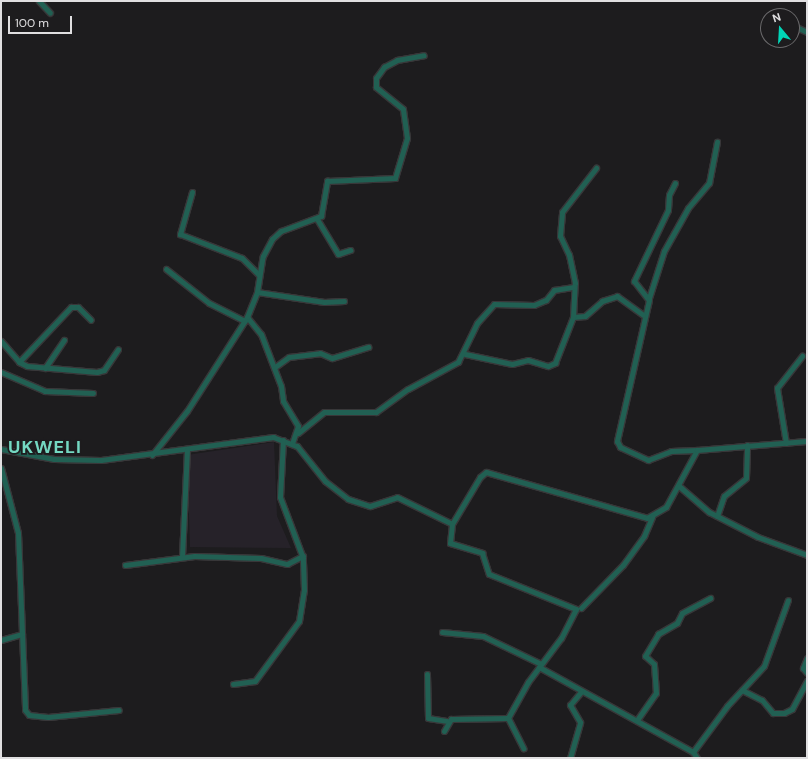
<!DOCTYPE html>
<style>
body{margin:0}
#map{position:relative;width:808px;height:759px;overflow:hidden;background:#1d1c1e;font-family:"DM Sans",sans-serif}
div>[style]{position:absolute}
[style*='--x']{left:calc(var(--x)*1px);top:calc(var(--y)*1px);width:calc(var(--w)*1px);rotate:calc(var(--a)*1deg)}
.built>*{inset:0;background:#262229}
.roads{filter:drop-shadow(1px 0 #383739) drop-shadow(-1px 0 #383739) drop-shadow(0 1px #383739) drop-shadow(0 -1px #383739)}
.minor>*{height:5px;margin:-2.5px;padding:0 2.5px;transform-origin:2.5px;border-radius:2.5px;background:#216053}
span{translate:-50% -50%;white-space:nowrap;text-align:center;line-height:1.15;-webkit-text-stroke:3.5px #1d1c1e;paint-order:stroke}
.district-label{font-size:18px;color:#74d8c2;font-weight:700;letter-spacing:1px}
.frame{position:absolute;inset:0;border:2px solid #e0dfe1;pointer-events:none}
.north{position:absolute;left:760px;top:8px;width:40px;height:40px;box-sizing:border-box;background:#1d1c1e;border:1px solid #6b6a6c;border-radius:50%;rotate:342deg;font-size:11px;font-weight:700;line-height:16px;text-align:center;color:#e0dfe1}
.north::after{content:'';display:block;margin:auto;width:14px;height:18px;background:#00d5b7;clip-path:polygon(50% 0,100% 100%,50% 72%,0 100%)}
.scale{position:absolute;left:8px;top:16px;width:64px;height:18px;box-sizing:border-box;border:2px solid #e0dfe1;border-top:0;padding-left:5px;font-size:12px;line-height:14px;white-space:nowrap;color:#e0dfe1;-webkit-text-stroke:3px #1d1c1e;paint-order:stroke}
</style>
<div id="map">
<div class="built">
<i style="clip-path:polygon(274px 442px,277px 516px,291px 548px,190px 547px,187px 455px)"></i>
</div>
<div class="roads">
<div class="minor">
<i style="--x:39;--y:1;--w:16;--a:47"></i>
<i style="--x:792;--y:25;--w:17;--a:25"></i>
<i style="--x:675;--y:183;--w:13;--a:117"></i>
<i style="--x:669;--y:195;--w:15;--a:94"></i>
<i style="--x:668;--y:210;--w:79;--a:115.6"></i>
<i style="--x:634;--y:281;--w:24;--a:52"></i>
<i style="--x:649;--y:300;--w:145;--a:102.8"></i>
<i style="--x:617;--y:441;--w:7;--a:63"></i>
<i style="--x:620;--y:447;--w:31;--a:25"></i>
<i style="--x:648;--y:460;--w:25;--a:-21"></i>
<i style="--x:671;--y:451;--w:26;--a:-2"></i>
<i style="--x:192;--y:192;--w:44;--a:105.9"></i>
<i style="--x:180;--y:234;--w:66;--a:21.2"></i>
<i style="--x:242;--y:258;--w:23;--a:45"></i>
<i style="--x:317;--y:219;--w:41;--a:59"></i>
<i style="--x:338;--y:254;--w:13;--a:-18"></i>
<i style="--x:166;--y:269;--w:55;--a:38.3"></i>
<i style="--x:209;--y:303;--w:40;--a:26.6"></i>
<i style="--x:257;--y:292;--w:68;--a:8.5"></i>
<i style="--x:324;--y:302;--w:20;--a:-3"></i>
<i style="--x:649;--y:298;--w:49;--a:-72.3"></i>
<i style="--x:664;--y:251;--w:49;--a:-60.8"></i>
<i style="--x:688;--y:208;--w:33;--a:-50"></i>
<i style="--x:709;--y:183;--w:42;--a:-79"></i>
<i style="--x:247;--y:317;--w:22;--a:51"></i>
<i style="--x:261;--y:334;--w:56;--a:69"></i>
<i style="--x:281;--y:386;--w:15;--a:82"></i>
<i style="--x:283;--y:401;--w:29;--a:59"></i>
<i style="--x:298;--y:426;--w:18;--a:109"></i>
<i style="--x:573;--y:317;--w:12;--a:-5"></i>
<i style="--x:585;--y:316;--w:23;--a:-41"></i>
<i style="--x:602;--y:301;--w:16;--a:-18"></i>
<i style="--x:617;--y:296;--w:32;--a:36"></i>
<i style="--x:1;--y:341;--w:28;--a:49"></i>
<i style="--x:19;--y:362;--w:76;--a:-46.6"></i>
<i style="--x:71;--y:307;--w:7;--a:0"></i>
<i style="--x:78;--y:307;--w:18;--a:45"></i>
<i style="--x:465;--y:354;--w:48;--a:12"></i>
<i style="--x:512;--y:364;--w:16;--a:-14"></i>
<i style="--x:528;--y:360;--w:21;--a:17"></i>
<i style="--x:548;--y:366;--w:8;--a:-23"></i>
<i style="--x:555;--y:363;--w:49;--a:-68.6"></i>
<i style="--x:573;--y:317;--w:34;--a:-87"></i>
<i style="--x:575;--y:283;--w:29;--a:-102"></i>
<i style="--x:569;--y:255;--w:21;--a:-115"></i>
<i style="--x:560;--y:236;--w:24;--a:-85"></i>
<i style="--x:562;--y:212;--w:56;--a:-52.3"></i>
<i style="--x:19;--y:362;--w:9;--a:27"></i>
<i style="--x:27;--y:366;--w:70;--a:4.9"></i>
<i style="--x:97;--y:372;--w:7;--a:-16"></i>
<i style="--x:104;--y:370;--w:25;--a:-56"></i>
<i style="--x:275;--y:367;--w:17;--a:-36"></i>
<i style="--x:289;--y:357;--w:31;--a:-7"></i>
<i style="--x:320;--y:353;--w:13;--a:23"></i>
<i style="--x:332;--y:358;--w:38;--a:-17"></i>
<i style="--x:45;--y:368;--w:34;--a:-56"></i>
<i style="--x:1;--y:372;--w:48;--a:23.4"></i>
<i style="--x:45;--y:391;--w:48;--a:2.4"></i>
<i style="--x:298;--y:433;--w:33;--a:-39"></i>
<i style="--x:324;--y:412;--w:52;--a:0"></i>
<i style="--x:376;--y:412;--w:39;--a:-36"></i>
<i style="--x:408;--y:389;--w:57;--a:-28.4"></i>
<i style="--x:458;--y:362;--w:43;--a:-64"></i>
<i style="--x:477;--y:323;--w:25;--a:-48"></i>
<i style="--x:494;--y:304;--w:40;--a:1.4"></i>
<i style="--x:534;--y:305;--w:13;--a:-23"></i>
<i style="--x:546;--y:300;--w:13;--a:-51"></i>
<i style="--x:554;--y:290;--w:20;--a:-9"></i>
<i style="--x:786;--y:443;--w:56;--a:-99.3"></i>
<i style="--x:777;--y:388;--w:41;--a:-52"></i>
<i style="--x:1;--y:449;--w:54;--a:10.7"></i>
<i style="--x:54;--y:459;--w:47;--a:1.2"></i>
<i style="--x:101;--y:460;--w:174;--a:-7.6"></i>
<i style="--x:273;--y:437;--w:26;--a:21"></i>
<i style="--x:297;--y:446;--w:45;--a:51.3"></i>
<i style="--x:325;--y:481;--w:29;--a:38"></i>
<i style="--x:348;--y:499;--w:23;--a:18"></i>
<i style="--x:370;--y:506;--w:28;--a:-18"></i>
<i style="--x:397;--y:497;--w:61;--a:26.1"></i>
<i style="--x:452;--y:524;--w:55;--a:-59.2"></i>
<i style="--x:480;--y:477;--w:8;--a:-40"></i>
<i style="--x:486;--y:472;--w:167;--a:15.9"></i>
<i style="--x:647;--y:518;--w:22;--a:-30"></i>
<i style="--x:666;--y:507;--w:65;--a:-61.5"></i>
<i style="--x:697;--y:450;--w:110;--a:-4.7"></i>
<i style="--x:152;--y:455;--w:56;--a:-51.5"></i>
<i style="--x:187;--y:411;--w:112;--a:-57.4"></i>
<i style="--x:247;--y:317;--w:27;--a:-68"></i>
<i style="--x:257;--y:292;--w:36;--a:-81"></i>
<i style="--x:263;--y:256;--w:19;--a:-62"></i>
<i style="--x:272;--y:239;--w:12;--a:-42"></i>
<i style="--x:281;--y:231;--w:43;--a:-20.6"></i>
<i style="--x:321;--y:216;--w:36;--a:-80"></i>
<i style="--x:327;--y:181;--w:68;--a:-2.5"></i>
<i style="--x:395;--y:178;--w:42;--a:-73.3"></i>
<i style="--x:407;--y:138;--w:29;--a:-98"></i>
<i style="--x:403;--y:109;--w:35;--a:-141"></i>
<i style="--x:376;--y:87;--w:9;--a:-90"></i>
<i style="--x:376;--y:78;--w:14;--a:-54"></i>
<i style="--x:384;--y:67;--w:15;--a:-28"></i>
<i style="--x:397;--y:60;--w:27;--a:-10"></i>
<i style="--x:1;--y:468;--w:67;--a:75.3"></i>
<i style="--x:18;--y:533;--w:177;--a:87.7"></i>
<i style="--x:25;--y:710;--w:6;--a:51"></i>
<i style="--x:29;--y:715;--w:19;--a:6"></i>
<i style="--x:48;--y:717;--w:71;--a:-5.6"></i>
<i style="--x:679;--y:486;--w:40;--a:41"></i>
<i style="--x:709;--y:512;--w:55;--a:27"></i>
<i style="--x:758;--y:537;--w:52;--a:20.2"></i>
<i style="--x:717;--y:516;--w:21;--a:-71"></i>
<i style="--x:724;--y:496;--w:28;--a:-39"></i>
<i style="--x:746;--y:478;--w:33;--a:-88"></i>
<i style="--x:452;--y:524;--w:19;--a:96"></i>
<i style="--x:450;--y:543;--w:34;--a:17"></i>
<i style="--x:482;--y:553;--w:22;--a:72"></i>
<i style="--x:489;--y:574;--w:94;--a:21.9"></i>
<i style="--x:576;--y:609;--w:33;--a:117"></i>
<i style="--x:561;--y:638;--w:55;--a:126.9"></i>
<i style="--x:528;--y:682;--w:41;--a:119.1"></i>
<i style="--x:508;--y:718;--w:34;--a:63"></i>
<i style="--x:182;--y:556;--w:106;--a:-87.3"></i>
<i style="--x:125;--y:565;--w:70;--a:-7.4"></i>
<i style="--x:194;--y:556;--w:67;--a:1.7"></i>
<i style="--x:261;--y:558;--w:27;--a:13"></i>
<i style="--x:287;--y:564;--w:18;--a:-27"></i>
<i style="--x:581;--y:608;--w:60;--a:-45.7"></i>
<i style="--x:623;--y:565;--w:36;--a:-54"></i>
<i style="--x:644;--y:536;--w:21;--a:-67"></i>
<i style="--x:442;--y:632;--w:41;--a:5.6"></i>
<i style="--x:483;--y:636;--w:64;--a:25.8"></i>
<i style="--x:1;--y:640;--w:22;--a:-16"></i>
<i style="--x:807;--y:658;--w:11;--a:112"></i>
<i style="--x:803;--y:668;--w:6;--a:51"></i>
<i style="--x:539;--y:667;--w:176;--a:28.9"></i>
<i style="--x:693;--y:752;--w:7;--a:56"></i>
<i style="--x:427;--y:674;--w:44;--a:88.7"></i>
<i style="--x:428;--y:718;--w:20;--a:9"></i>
<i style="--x:233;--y:684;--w:22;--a:-8"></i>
<i style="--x:255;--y:681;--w:74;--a:-53.7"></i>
<i style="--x:299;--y:621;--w:31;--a:-81"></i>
<i style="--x:304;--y:590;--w:32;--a:-92"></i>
<i style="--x:303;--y:558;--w:65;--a:-110.7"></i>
<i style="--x:280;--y:497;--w:57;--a:-87"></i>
<i style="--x:742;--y:690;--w:22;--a:27"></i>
<i style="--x:762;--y:700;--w:17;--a:50"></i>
<i style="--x:773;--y:713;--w:11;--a:0"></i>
<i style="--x:784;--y:713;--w:9;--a:-27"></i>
<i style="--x:792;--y:709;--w:32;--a:-62"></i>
<i style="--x:637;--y:720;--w:33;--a:-55"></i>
<i style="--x:656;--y:693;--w:29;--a:-94"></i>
<i style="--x:654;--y:664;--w:12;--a:-138"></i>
<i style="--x:645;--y:656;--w:26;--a:-59"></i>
<i style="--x:658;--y:634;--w:22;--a:-30"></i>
<i style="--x:677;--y:623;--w:11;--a:-63"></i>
<i style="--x:682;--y:613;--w:32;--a:-28"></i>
<i style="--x:444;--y:731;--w:14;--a:-60"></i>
<i style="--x:451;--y:719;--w:57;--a:-1"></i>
<i style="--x:693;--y:752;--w:57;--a:-53.5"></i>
<i style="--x:727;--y:706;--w:54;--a:-47.2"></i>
<i style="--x:764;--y:666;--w:70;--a:-70"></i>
<i style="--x:570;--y:758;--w:37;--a:-74"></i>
<i style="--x:580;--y:722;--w:20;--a:-120"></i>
<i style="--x:570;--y:705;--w:17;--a:-50"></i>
</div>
</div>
<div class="district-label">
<span style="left:45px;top:447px">UKWELI</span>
</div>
<div class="frame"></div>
<div class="north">N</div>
<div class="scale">100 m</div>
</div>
